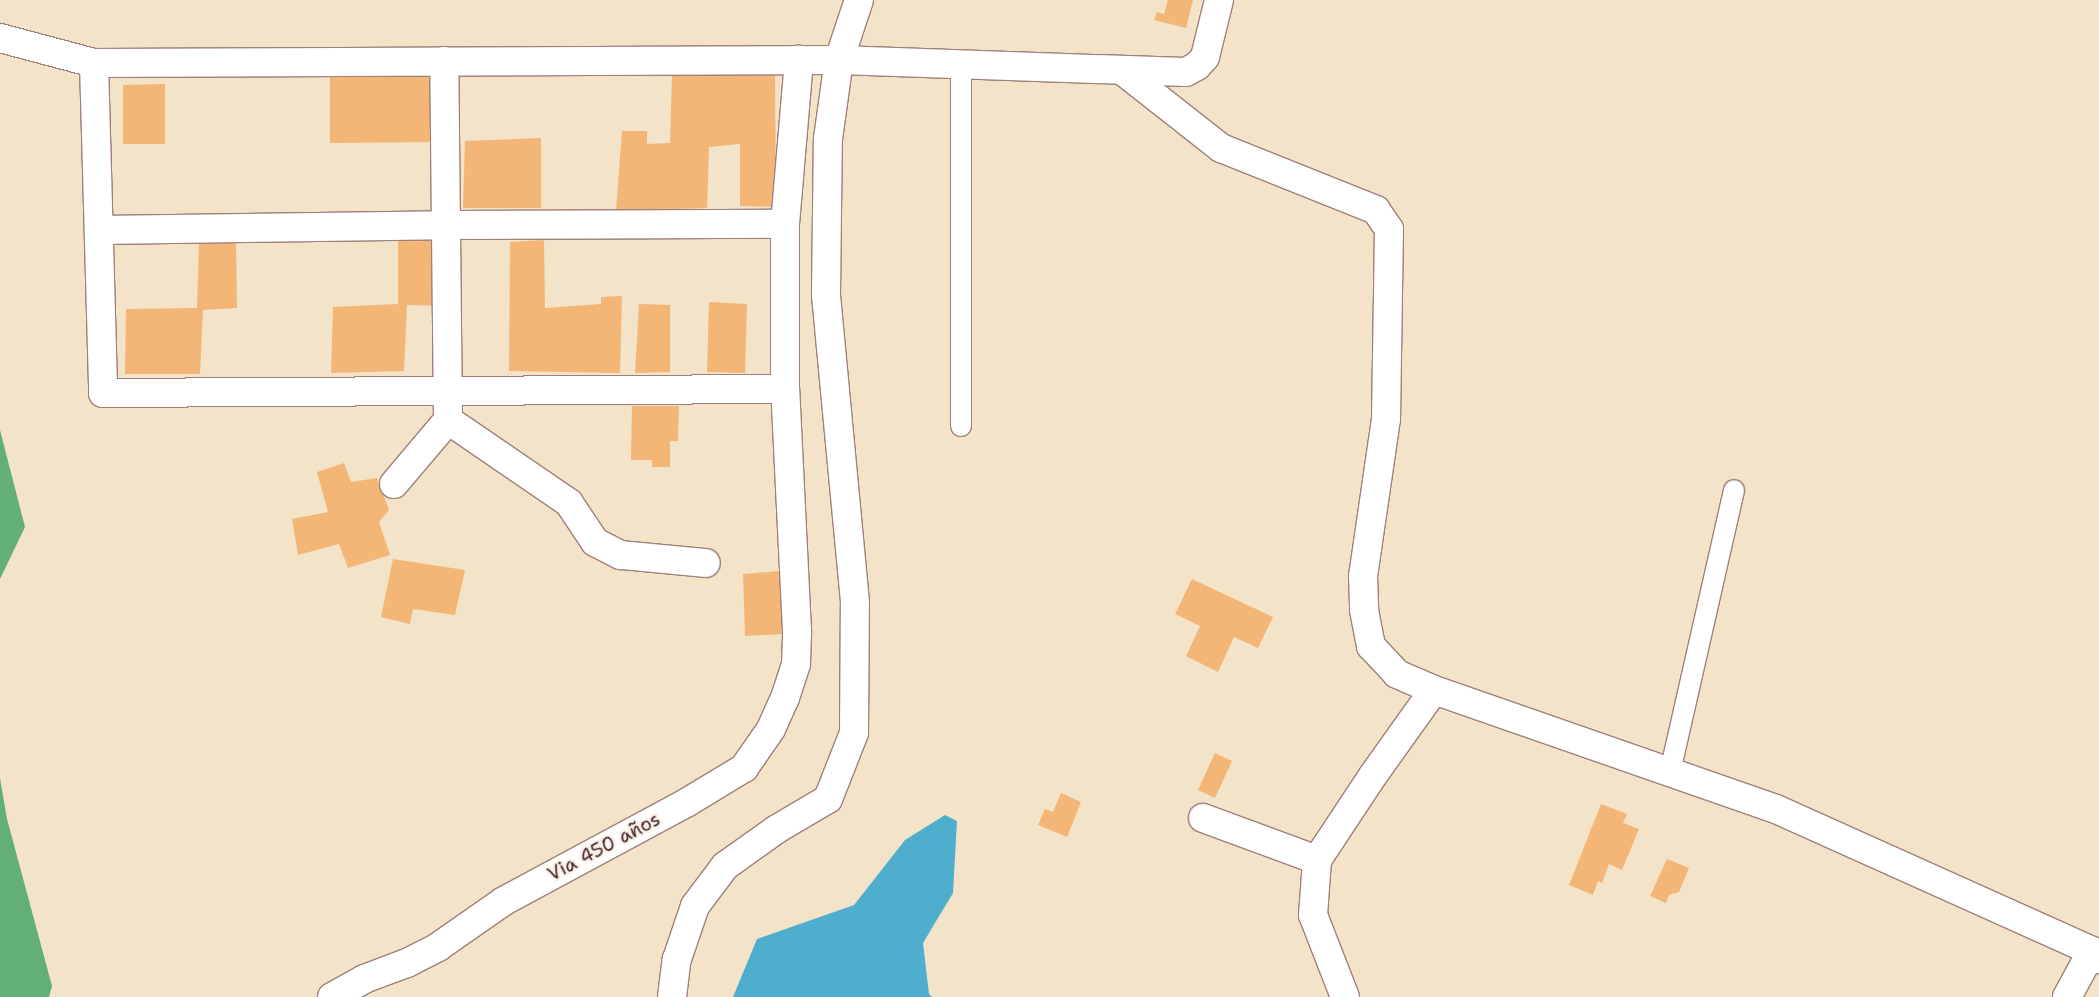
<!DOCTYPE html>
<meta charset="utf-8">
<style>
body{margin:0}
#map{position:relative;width:2099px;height:997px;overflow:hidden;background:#f2e3c9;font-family:"Shantell Sans",sans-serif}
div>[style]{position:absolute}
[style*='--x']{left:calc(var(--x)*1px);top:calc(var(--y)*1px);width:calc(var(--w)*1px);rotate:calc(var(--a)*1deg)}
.forest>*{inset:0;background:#62af78}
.water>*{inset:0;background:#4faecd}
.building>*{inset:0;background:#f3b677}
.roads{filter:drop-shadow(1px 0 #9e817a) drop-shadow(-1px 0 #9e817a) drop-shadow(0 1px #9e817a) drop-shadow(0 -1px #9e817a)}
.service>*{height:20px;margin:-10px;padding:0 10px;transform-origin:10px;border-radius:10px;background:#fff}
.minor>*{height:28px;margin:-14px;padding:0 14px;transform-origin:14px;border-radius:14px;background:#fff}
span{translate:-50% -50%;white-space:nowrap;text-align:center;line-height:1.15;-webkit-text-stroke:5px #f7f3e8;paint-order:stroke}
.street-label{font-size:19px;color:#4a1f2b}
</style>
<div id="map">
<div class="forest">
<i style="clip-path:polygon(0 430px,25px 527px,0 579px)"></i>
<i style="clip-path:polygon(0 778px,7px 819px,52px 986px,49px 997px,0 997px)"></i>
</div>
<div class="water">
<i style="clip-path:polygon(945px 815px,957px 821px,953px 893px,923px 943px,929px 994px,932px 997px,733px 997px,757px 939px,854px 905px,905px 840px)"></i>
</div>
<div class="building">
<i style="clip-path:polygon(1168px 0,1193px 0,1186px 28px,1154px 20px,1157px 12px,1164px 14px)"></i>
<i style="clip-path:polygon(775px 74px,776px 207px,740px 206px,740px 144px,709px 147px,707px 208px,616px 211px,622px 131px,647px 131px,647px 144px,670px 143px,672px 75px)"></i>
<i style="clip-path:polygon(330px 77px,435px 77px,436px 142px,330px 143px)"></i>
<i style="clip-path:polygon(165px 84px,165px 144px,123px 144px,123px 85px)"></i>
<i style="clip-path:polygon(541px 138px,541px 208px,463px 208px,465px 141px)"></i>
<i style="clip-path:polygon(438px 240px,440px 306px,407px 305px,404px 371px,331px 373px,333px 307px,398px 304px,398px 241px)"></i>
<i style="clip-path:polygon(544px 240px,545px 308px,601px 304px,601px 297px,622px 296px,620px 373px,509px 371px,510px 242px)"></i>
<i style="clip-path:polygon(199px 242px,236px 242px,237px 308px,203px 310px,200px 374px,125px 374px,126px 309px,197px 308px)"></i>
<i style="clip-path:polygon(709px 302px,747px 304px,745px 373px,707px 372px)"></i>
<i style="clip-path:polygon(639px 304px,670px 305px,670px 372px,635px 373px)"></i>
<i style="clip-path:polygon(632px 406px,679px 406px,678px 441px,670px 441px,670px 467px,652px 467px,652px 460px,631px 460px)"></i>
<i style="clip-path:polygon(344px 463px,351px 482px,377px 478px,389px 510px,379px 522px,390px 555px,348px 568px,339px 544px,298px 555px,292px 519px,328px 512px,317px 472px)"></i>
<i style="clip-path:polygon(393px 559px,465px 570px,455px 615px,413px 609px,410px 624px,381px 617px)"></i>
<i style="clip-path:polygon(780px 571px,784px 634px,745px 636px,743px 574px)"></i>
<i style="clip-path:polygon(1192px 579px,1273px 617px,1258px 648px,1234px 637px,1218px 672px,1186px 656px,1200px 626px,1175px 614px)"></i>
<i style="clip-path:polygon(1215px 753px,1232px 761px,1215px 798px,1198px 790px)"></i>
<i style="clip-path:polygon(1061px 793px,1081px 802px,1067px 837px,1038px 825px,1045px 809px,1053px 812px)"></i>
<i style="clip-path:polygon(1601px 804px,1627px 814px,1623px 823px,1639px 829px,1622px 870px,1609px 864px,1602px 883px,1598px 881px,1593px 895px,1569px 885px)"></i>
<i style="clip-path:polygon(1667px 859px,1689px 868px,1679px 892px,1669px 895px,1666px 903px,1650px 896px)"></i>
</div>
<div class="roads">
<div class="service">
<i style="--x:961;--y:64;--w:362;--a:90"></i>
<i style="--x:1670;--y:772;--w:289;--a:-77.2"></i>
</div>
<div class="minor">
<i style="--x:0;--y:38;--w:97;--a:14.9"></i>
<i style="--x:94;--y:63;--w:745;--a:-0.23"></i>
<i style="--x:839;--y:60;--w:347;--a:2"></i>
<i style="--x:1186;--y:72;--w:13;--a:-29"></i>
<i style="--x:1197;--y:66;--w:12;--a:-48"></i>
<i style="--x:1205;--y:57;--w:59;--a:-76.2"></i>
<i style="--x:94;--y:63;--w:330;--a:88.4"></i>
<i style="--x:103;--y:393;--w:682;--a:-0.34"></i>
<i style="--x:1123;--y:71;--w:125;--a:38.2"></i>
<i style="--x:1221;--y:148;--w:167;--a:21.8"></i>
<i style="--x:1376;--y:210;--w:23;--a:56"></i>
<i style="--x:1389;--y:229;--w:190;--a:90.9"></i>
<i style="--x:1386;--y:419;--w:159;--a:98.3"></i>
<i style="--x:1363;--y:576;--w:34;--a:88"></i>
<i style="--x:1364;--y:610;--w:37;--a:79"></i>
<i style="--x:1371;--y:646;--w:38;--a:47"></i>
<i style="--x:1397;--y:674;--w:40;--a:23.4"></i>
<i style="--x:1434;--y:690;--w:362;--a:19.2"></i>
<i style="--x:1776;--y:809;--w:346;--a:24.2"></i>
<i style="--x:2092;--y:951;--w:11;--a:49"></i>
<i style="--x:99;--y:230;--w:345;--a:-0.8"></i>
<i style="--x:444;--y:225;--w:341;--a:-0.2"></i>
<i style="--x:448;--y:420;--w:147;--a:34.4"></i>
<i style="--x:569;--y:503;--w:47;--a:56.3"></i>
<i style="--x:595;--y:542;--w:29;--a:27"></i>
<i style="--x:621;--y:555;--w:85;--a:5.4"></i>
<i style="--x:394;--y:484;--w:84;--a:-49.8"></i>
<i style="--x:448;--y:420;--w:359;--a:-90.6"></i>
<i style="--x:1203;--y:818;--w:121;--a:20.2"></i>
<i style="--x:332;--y:997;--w:37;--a:-29"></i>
<i style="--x:364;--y:979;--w:46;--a:-20.4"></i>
<i style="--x:407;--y:963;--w:35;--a:-27"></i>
<i style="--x:438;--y:947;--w:80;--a:-34.9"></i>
<i style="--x:504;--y:901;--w:207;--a:-28.3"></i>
<i style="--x:686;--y:803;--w:68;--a:-31.1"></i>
<i style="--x:744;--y:768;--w:47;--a:-55.3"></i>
<i style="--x:771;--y:729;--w:34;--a:-66"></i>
<i style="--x:785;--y:698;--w:36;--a:-72"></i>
<i style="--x:796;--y:664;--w:33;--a:-88"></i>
<i style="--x:797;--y:631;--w:242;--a:-92.8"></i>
<i style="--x:785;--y:389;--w:165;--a:-90"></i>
<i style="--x:785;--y:224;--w:165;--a:-85.1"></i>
<i style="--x:672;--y:997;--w:38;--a:-83"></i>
<i style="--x:677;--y:959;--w:56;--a:-71.2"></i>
<i style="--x:695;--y:906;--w:50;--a:-53.1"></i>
<i style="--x:725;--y:866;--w:64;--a:-35.4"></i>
<i style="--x:777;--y:829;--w:59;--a:-30.5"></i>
<i style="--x:828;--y:799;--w:71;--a:-68.5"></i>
<i style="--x:854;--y:733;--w:131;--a:-89.6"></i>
<i style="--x:855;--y:602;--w:309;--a:-95.4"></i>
<i style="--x:826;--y:294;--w:155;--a:-89.3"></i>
<i style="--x:828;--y:139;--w:80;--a:-82.1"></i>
<i style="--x:839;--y:60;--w:63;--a:-71.6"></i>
<i style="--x:1345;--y:997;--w:88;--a:-111.3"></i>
<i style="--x:1313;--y:915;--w:55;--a:-85.8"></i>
<i style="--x:1317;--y:860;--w:103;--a:-56.5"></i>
<i style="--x:1374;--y:774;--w:103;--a:-54.5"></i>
<i style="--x:2067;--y:997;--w:52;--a:-61.5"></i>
</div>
</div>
<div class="street-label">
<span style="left:604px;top:847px;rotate:-28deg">Via 450 años</span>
</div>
</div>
